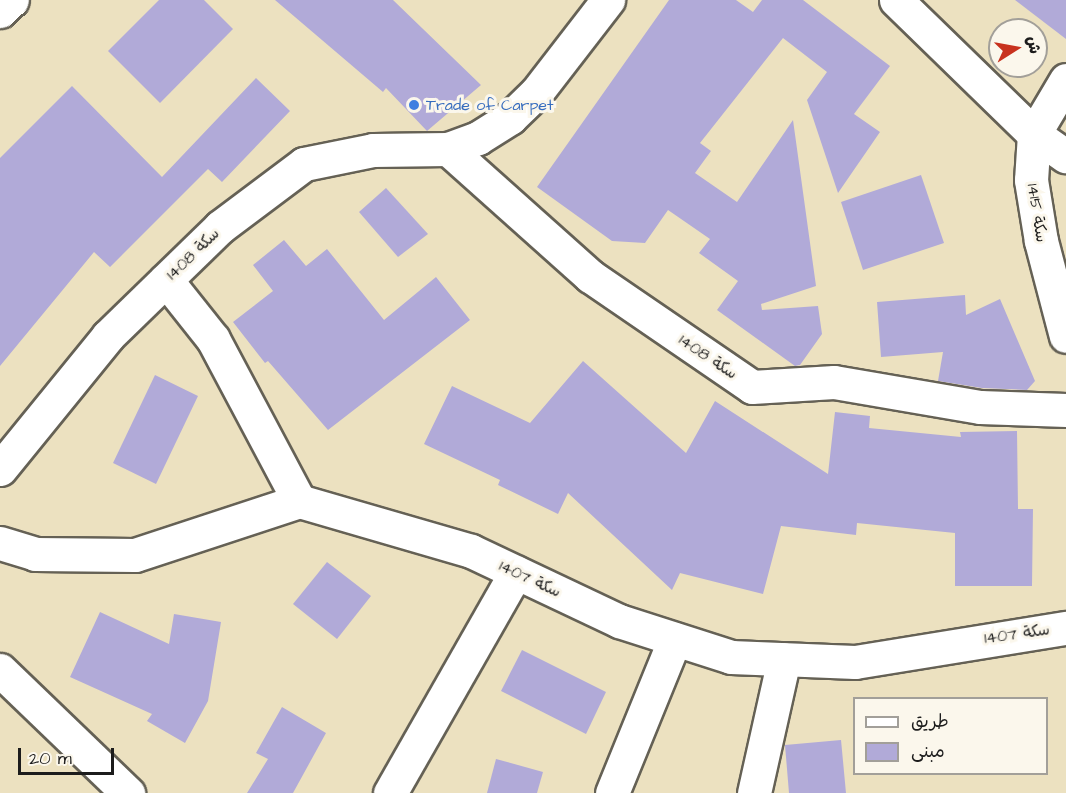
<!DOCTYPE html>
<meta charset="utf-8">
<style>
body{margin:0}
#map{position:relative;width:1066px;height:793px;overflow:hidden;background:#ece1c0;font-family:"Architects Daughter","Playpen Sans Arabic",sans-serif}
div>[style]{position:absolute}
[style*='--x']{left:calc(var(--x)*1px);top:calc(var(--y)*1px);width:calc(var(--w)*1px);rotate:calc(var(--a)*1deg)}
.building>*{inset:0;background:#b1aad8}
.roads{filter:drop-shadow(2px 0 #656155) drop-shadow(-2px 0 #656155) drop-shadow(0 2px #656155) drop-shadow(0 -2px #656155)}
.minor>*{height:33px;margin:-16.5px;padding:0 16.5px;transform-origin:16.5px;border-radius:16.5px;background:#fff}
.dots>*{width:16px;height:16px;translate:-50% -50%;box-sizing:border-box;border:3px solid #fbf7ec;border-radius:50%}
span{translate:-50% -50%;white-space:nowrap;text-align:center;line-height:1.15;-webkit-text-stroke:6px #fbf7ec;paint-order:stroke}
.shop-label{font-size:16px;color:#366cbe}
.left{translate:0 -50%;text-align:left}
.street-label{font-size:16px;color:#1c1c1c}
.legend{position:absolute;left:853px;top:697px;width:195px;height:78px;box-sizing:border-box;background:#fbf7ec;border:2px solid #a29f99;margin:0;padding:8px 10px;list-style:none;font-size:18px;color:#1c1c1c}
.legend li{display:flex;align-items:center;gap:12px;height:30px}
.legend b{width:30px;border:2px solid #a29f99}
.north{position:absolute;left:988px;top:18px;width:60px;height:60px;box-sizing:border-box;background:#fbf7ec;border:2px solid #a29f99;border-radius:50%;rotate:79deg;font-size:16px;font-weight:700;line-height:24px;text-align:center;color:#1c1c1c}
.north::after{content:'';display:block;margin:auto;width:21px;height:27px;background:#c8321e;clip-path:polygon(50% 0,100% 100%,50% 72%,0 100%)}
.scale{position:absolute;left:18px;top:748px;width:96px;height:27px;box-sizing:border-box;border:3px solid #1c1c1c;border-top:0;padding-left:8px;font-size:18px;line-height:21px;white-space:nowrap;color:#1c1c1c;-webkit-text-stroke:4px #fbf7ec;paint-order:stroke}
</style>
<div id="map">
<div class="building">
<i style="clip-path:polygon(159px 0,204px 0,233px 29px,160px 103px,108px 51px)"></i>
<i style="clip-path:polygon(275px 0,393px 0,481px 85px,427px 131px,386px 88px,383px 92px)"></i>
<i style="clip-path:polygon(669px 0,736px 0,753px 12px,762px 0,803px 0,890px 66px,854px 114px,880px 132px,838px 193px,807px 100px,827px 72px,783px 38px,700px 143px,711px 151px,695px 173px,737px 202px,793px 120px,816px 286px,761px 304px,762px 310px,818px 306px,822px 334px,800px 365px,795px 366px,717px 310px,738px 281px,699px 253px,710px 239px,668px 210px,645px 243px,612px 241px,537px 187px)"></i>
<i style="clip-path:polygon(1015px 0,1066px 0,1066px 39px)"></i>
<i style="clip-path:polygon(256px 78px,290px 111px,222px 182px,208px 169px,110px 267px,94px 252px,0 366px,0 158px,72px 86px,162px 177px)"></i>
<i style="clip-path:polygon(921px 175px,944px 243px,863px 270px,841px 202px)"></i>
<i style="clip-path:polygon(386px 188px,428px 234px,398px 257px,359px 212px)"></i>
<i style="clip-path:polygon(284px 240px,306px 266px,327px 249px,384px 320px,436px 277px,470px 320px,328px 430px,268px 361px,265px 363px,233px 322px,273px 291px,253px 265px)"></i>
<i style="clip-path:polygon(965px 295px,966px 315px,1000px 299px,1035px 381px,1027px 390px,982px 388px,938px 381px,943px 352px,881px 357px,877px 302px)"></i>
<i style="clip-path:polygon(583px 361px,686px 453px,715px 401px,828px 474px,835px 412px,870px 416px,869px 428px,961px 437px,960px 432px,1017px 431px,1018px 509px,1033px 509px,1032px 586px,955px 586px,955px 533px,857px 523px,856px 535px,781px 526px,763px 594px,680px 573px,672px 590px,568px 493px,558px 514px,498px 485px,500px 480px,424px 444px,452px 386px,530px 423px)"></i>
<i style="clip-path:polygon(155px 375px,198px 396px,156px 484px,113px 463px)"></i>
<i style="clip-path:polygon(327px 562px,371px 596px,337px 639px,293px 604px)"></i>
<i style="clip-path:polygon(100px 612px,169px 644px,174px 614px,221px 622px,208px 701px,185px 743px,147px 721px,152px 714px,70px 677px)"></i>
<i style="clip-path:polygon(522px 650px,606px 692px,586px 734px,501px 691px)"></i>
<i style="clip-path:polygon(282px 707px,326px 733px,293px 793px,247px 793px,268px 759px,256px 753px)"></i>
<i style="clip-path:polygon(841px 740px,846px 793px,789px 793px,785px 745px)"></i>
<i style="clip-path:polygon(496px 759px,543px 772px,537px 793px,487px 793px)"></i>
</div>
<div class="roads">
<div class="minor">
<i style="--x:896;--y:0;--w:192;--a:44.2"></i>
<i style="--x:1034;--y:134;--w:39;--a:35"></i>
<i style="--x:0;--y:11;--w:16;--a:-43"></i>
<i style="--x:1066;--y:80;--w:63;--a:120.7"></i>
<i style="--x:1034;--y:134;--w:46;--a:93.7"></i>
<i style="--x:1031;--y:180;--w:62;--a:80.7"></i>
<i style="--x:1041;--y:241;--w:98;--a:75.3"></i>
<i style="--x:448;--y:149;--w:191;--a:41.8"></i>
<i style="--x:590;--y:276;--w:196;--a:34.4"></i>
<i style="--x:752;--y:387;--w:82;--a:-3.5"></i>
<i style="--x:834;--y:382;--w:148;--a:9.7"></i>
<i style="--x:980;--y:407;--w:86;--a:2"></i>
<i style="--x:166;--y:280;--w:75;--a:51.5"></i>
<i style="--x:213;--y:339;--w:183;--a:62"></i>
<i style="--x:0;--y:469;--w:171;--a:-50.9"></i>
<i style="--x:108;--y:336;--w:156;--a:-44.2"></i>
<i style="--x:220;--y:227;--w:105;--a:-36.9"></i>
<i style="--x:304;--y:164;--w:70;--a:-11.5"></i>
<i style="--x:373;--y:150;--w:75;--a:-0.8"></i>
<i style="--x:448;--y:149;--w:32;--a:-20"></i>
<i style="--x:478;--y:138;--w:38;--a:-32"></i>
<i style="--x:510;--y:118;--w:36;--a:-44"></i>
<i style="--x:536;--y:93;--w:118;--a:-52.3"></i>
<i style="--x:0;--y:543;--w:37;--a:17"></i>
<i style="--x:35;--y:554;--w:100;--a:0.6"></i>
<i style="--x:135;--y:555;--w:173;--a:-18.2"></i>
<i style="--x:299;--y:501;--w:179;--a:16.2"></i>
<i style="--x:471;--y:551;--w:164;--a:25.3"></i>
<i style="--x:619;--y:621;--w:118;--a:17.8"></i>
<i style="--x:731;--y:657;--w:124;--a:2.3"></i>
<i style="--x:855;--y:662;--w:214;--a:-9.2"></i>
<i style="--x:0;--y:670;--w:178;--a:43.9"></i>
<i style="--x:390;--y:793;--w:254;--a:-60.3"></i>
<i style="--x:612;--y:793;--w:166;--a:-67.8"></i>
<i style="--x:754;--y:793;--w:137;--a:-77.4"></i>
</div>
</div>
<div class="dots">
<i style="left:414px;top:105px;background:#3f7fe0"></i>
</div>
<div class="shop-label">
<span class="left" style="left:426px;top:105px">Trade of Carpet</span>
</div>
<div class="street-label">
<span style="left:1037px;top:213px;rotate:81deg">سكة 1415</span>
<span style="left:193px;top:254px;rotate:-44deg">سكة 1408</span>
<span style="left:708px;top:357px;rotate:34deg">سكة 1408</span>
<span style="left:530px;top:579px;rotate:25deg">سكة 1407</span>
<span style="left:1017px;top:634px;rotate:-8deg">سكة 1407</span>
</div>
<ul class="legend">
<li><b style="height:8px;background:#fff"></b>طريق</li>
<li><b style="height:16px;background:#b1aad8"></b>مبنى</li>
</ul>
<div class="north">ش</div>
<div class="scale">20 m</div>
</div>
